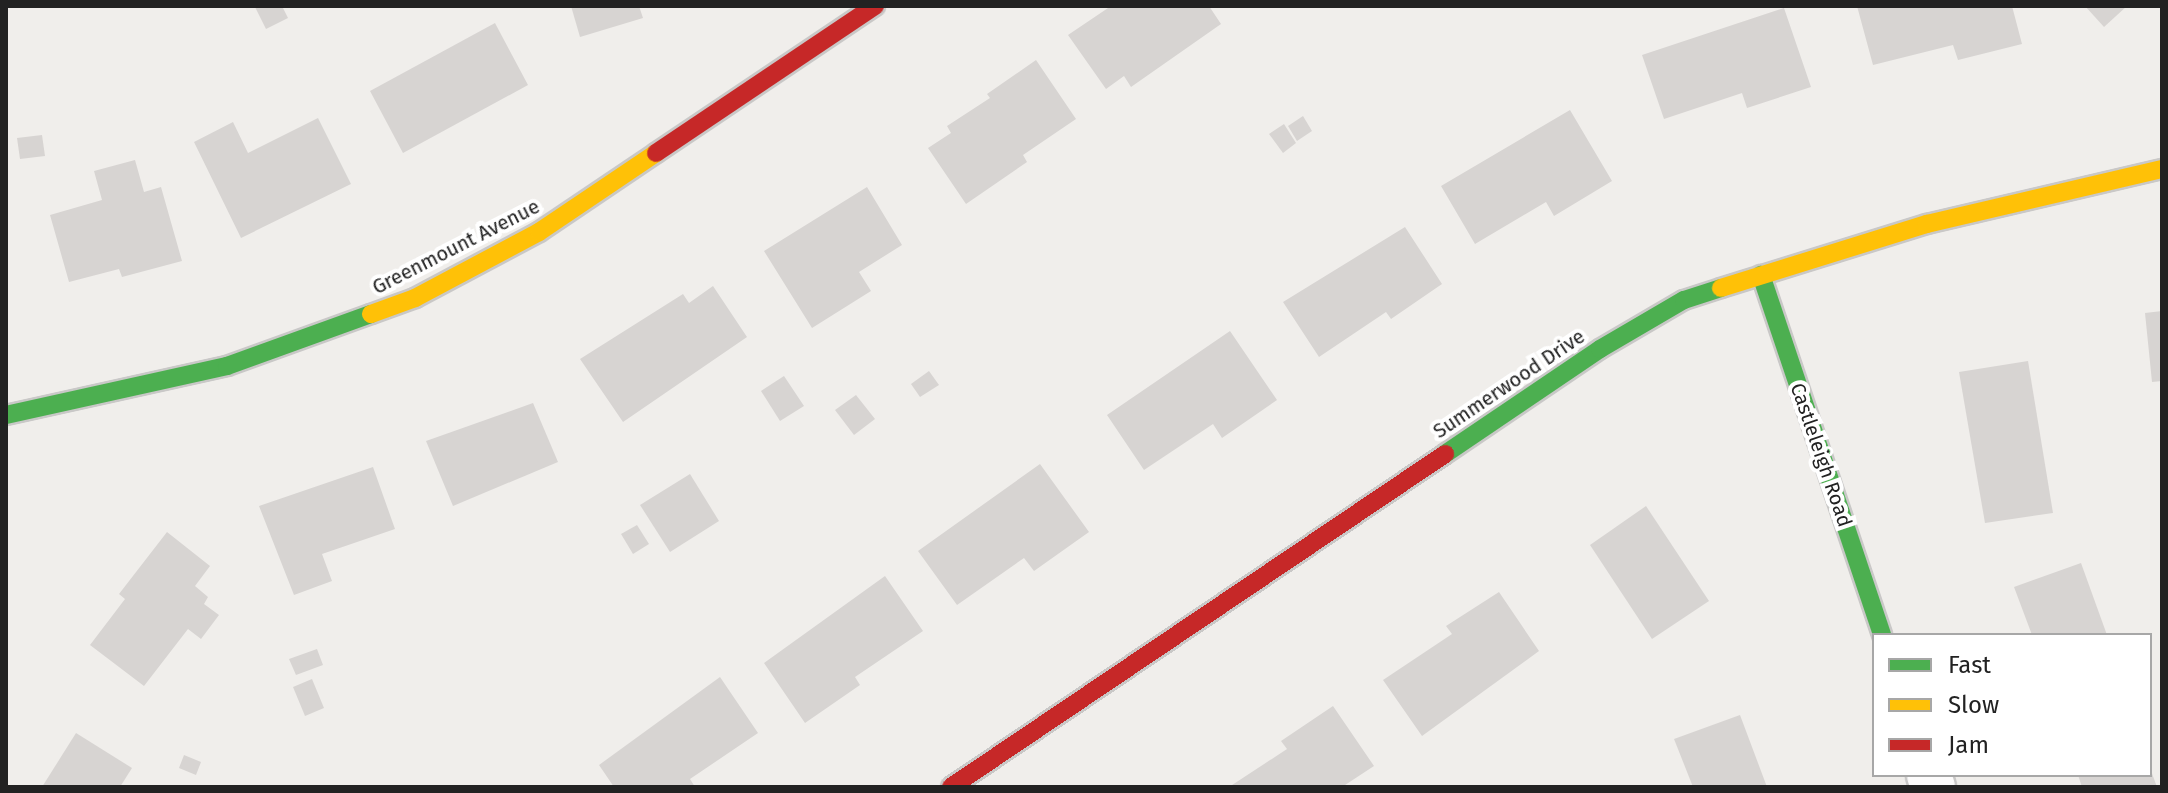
<!DOCTYPE html>
<style>
body{margin:0}
#map{position:relative;width:2168px;height:793px;overflow:hidden;background:#f0eeeb;font-family:"Fira Sans",sans-serif}
div>[style]{position:absolute}
[style*='--x']{left:calc(var(--x)*1px);top:calc(var(--y)*1px);width:calc(var(--w)*1px);rotate:calc(var(--a)*1deg)}
.building>*{inset:0;background:#d7d4d2}
.roads{filter:drop-shadow(2px 0 #c9c8c7) drop-shadow(-2px 0 #c9c8c7) drop-shadow(0 2px #c9c8c7) drop-shadow(0 -2px #c9c8c7)}
.street>*{height:44px;margin:-22px;padding:0 22px;transform-origin:22px;border-radius:22px;background:#fdfcfc}
.fast>*{height:18px;margin:-9px;padding:0 9px;transform-origin:9px;border-radius:9px;background:#4caf50}
.slow>*{height:18px;margin:-9px;padding:0 9px;transform-origin:9px;border-radius:9px;background:#ffc107}
.jam>*{height:18px;margin:-9px;padding:0 9px;transform-origin:9px;border-radius:9px;background:#c62828}
span{translate:-50% -50%;white-space:nowrap;text-align:center;line-height:1.15;-webkit-text-stroke:8px #fff;paint-order:stroke}
.street-label{font-size:20px;color:#222}
.frame{position:absolute;inset:0;border:8px solid #222;pointer-events:none}
.legend{position:absolute;left:1872px;top:633px;width:280px;height:144px;box-sizing:border-box;background:#fff;border:2px solid #a7a7a7;margin:0;padding:10px 14px;list-style:none;font-size:24px;color:#222}
.legend li{display:flex;align-items:center;gap:16px;height:40px}
.legend b{width:40px;border:2px solid #a7a7a7}
</style>
<div id="map">
<div class="building">
<i style="clip-path:polygon(282px 6px,288px 18px,266px 29px,255px 7px)"></i>
<i style="clip-path:polygon(571px 6px,639px 6px,643px 18px,580px 37px)"></i>
<i style="clip-path:polygon(1111px 6px,1209px 6px,1221px 24px,1131px 87px,1124px 76px,1106px 89px,1068px 35px)"></i>
<i style="clip-path:polygon(1857px 6px,2012px 6px,2022px 44px,1958px 60px,1953px 45px,1873px 65px)"></i>
<i style="clip-path:polygon(2085px 6px,2127px 6px,2104px 27px)"></i>
<i style="clip-path:polygon(1784px 8px,1811px 87px,1747px 108px,1742px 93px,1664px 119px,1642px 55px)"></i>
<i style="clip-path:polygon(495px 23px,528px 85px,403px 153px,370px 91px)"></i>
<i style="clip-path:polygon(1036px 60px,1076px 119px,1023px 155px,1027px 162px,966px 204px,928px 148px,951px 133px,947px 126px,990px 98px,987px 94px)"></i>
<i style="clip-path:polygon(1570px 110px,1612px 181px,1554px 216px,1546px 202px,1475px 244px,1441px 186px)"></i>
<i style="clip-path:polygon(1303px 116px,1312px 131px,1297px 141px,1288px 126px)"></i>
<i style="clip-path:polygon(318px 118px,351px 184px,241px 238px,194px 142px,233px 122px,248px 153px)"></i>
<i style="clip-path:polygon(1284px 124px,1296px 143px,1283px 153px,1269px 134px)"></i>
<i style="clip-path:polygon(42px 135px,45px 156px,20px 159px,17px 138px)"></i>
<i style="clip-path:polygon(135px 160px,144px 192px,161px 187px,182px 261px,122px 277px,119px 269px,69px 282px,50px 215px,102px 200px,94px 171px)"></i>
<i style="clip-path:polygon(867px 187px,902px 245px,859px 272px,871px 291px,812px 328px,764px 251px)"></i>
<i style="clip-path:polygon(1405px 227px,1442px 284px,1391px 319px,1386px 312px,1319px 357px,1283px 302px)"></i>
<i style="clip-path:polygon(713px 286px,747px 337px,623px 422px,580px 359px,683px 294px,689px 303px)"></i>
<i style="clip-path:polygon(2162px 311px,2162px 381px,2152px 382px,2145px 313px)"></i>
<i style="clip-path:polygon(1230px 331px,1277px 400px,1222px 438px,1213px 424px,1144px 470px,1107px 415px)"></i>
<i style="clip-path:polygon(2028px 361px,2053px 513px,1985px 523px,1959px 372px)"></i>
<i style="clip-path:polygon(929px 371px,939px 385px,920px 397px,911px 384px)"></i>
<i style="clip-path:polygon(784px 376px,804px 406px,780px 421px,761px 391px)"></i>
<i style="clip-path:polygon(856px 395px,875px 419px,854px 435px,835px 410px)"></i>
<i style="clip-path:polygon(533px 403px,558px 462px,453px 506px,426px 441px)"></i>
<i style="clip-path:polygon(1040px 464px,1089px 532px,1034px 571px,1024px 558px,957px 605px,918px 551px)"></i>
<i style="clip-path:polygon(373px 467px,395px 529px,322px 554px,332px 581px,294px 595px,259px 506px)"></i>
<i style="clip-path:polygon(690px 474px,719px 521px,670px 552px,640px 505px)"></i>
<i style="clip-path:polygon(1646px 506px,1709px 601px,1652px 639px,1590px 545px)"></i>
<i style="clip-path:polygon(637px 525px,649px 544px,633px 554px,621px 534px)"></i>
<i style="clip-path:polygon(167px 532px,210px 566px,195px 586px,208px 597px,204px 604px,219px 615px,201px 639px,188px 629px,144px 686px,90px 645px,125px 599px,119px 594px)"></i>
<i style="clip-path:polygon(2081px 563px,2107px 635px,2032px 635px,2014px 587px)"></i>
<i style="clip-path:polygon(885px 576px,923px 631px,855px 677px,860px 685px,805px 723px,764px 663px)"></i>
<i style="clip-path:polygon(1499px 592px,1539px 651px,1422px 736px,1383px 680px,1452px 634px,1446px 626px)"></i>
<i style="clip-path:polygon(317px 649px,323px 665px,296px 675px,289px 659px)"></i>
<i style="clip-path:polygon(720px 677px,758px 733px,690px 779px,695px 787px,614px 787px,599px 765px)"></i>
<i style="clip-path:polygon(312px 679px,324px 708px,305px 716px,293px 687px)"></i>
<i style="clip-path:polygon(1333px 706px,1374px 766px,1342px 787px,1229px 787px,1287px 749px,1281px 741px)"></i>
<i style="clip-path:polygon(1740px 715px,1767px 787px,1693px 787px,1674px 739px)"></i>
<i style="clip-path:polygon(76px 733px,132px 768px,120px 787px,42px 787px)"></i>
<i style="clip-path:polygon(184px 755px,201px 762px,196px 775px,179px 768px)"></i>
<i style="clip-path:polygon(2150px 768px,2157px 787px,2082px 787px,2078px 775px,2150px 775px)"></i>
</div>
<div class="roads">
<div class="street">
<i style="--x:1929;--y:775;--w:13;--a:72"></i>
</div>
<div class="fast">
<i style="--x:1761;--y:275;--w:380;--a:71.4"></i>
<i style="--x:6;--y:415;--w:226;--a:-12.5"></i>
<i style="--x:227;--y:366;--w:153;--a:-19.9"></i>
<i style="--x:1445;--y:454;--w:187;--a:-34.1"></i>
<i style="--x:1600;--y:349;--w:97;--a:-30.3"></i>
<i style="--x:1684;--y:300;--w:39;--a:-18"></i>
</div>
<div class="slow">
<i style="--x:1721;--y:288;--w:216;--a:-17.3"></i>
<i style="--x:1927;--y:224;--w:241;--a:-13.2"></i>
<i style="--x:371;--y:314;--w:47;--a:-20"></i>
<i style="--x:415;--y:298;--w:140;--a:-28"></i>
<i style="--x:539;--y:232;--w:141;--a:-34"></i>
</div>
<div class="jam">
<i style="--x:656;--y:153;--w:264;--a:-33.9"></i>
<i style="--x:951;--y:787;--w:596;--a:-33.98"></i>
</div>
</div>
<div class="street-label">
<span style="left:456px;top:247px;rotate:-27deg">Greenmount Avenue</span>
<span style="left:1509px;top:384px;rotate:-34deg">Summerwood Drive</span>
<span style="left:1821px;top:455px;rotate:71deg">Castleleigh Road</span>
</div>
<div class="frame"></div>
<ul class="legend">
<li><b style="height:10px;background:#4caf50"></b>Fast</li>
<li><b style="height:10px;background:#ffc107"></b>Slow</li>
<li><b style="height:10px;background:#c62828"></b>Jam</li>
</ul>
</div>
